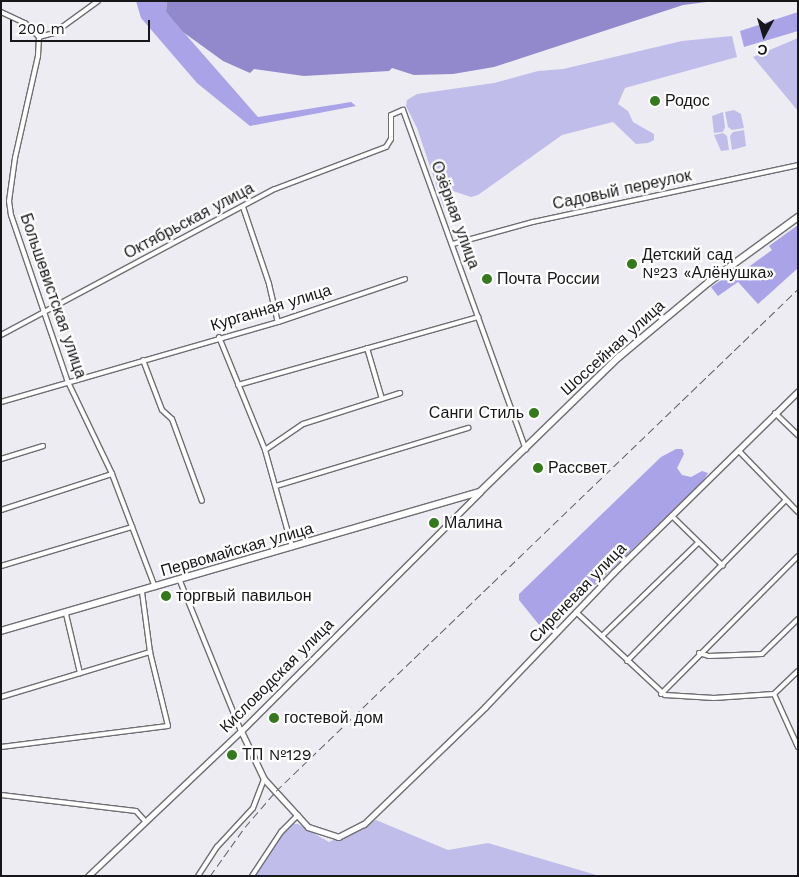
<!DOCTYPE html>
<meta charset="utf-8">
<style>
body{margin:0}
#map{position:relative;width:799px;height:877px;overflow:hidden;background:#edecf2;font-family:"Work Sans",sans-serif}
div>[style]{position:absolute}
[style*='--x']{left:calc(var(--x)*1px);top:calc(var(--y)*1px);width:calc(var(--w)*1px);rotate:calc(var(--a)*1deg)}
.green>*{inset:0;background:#c1bdeb}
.forest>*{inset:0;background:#aba3e7}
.water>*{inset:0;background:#9189cc}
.roads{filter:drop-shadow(1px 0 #6e6e73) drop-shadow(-1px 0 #6e6e73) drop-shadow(0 1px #6e6e73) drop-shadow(0 -1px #6e6e73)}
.minor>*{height:4px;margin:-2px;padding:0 2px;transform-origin:2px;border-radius:2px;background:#fff}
.tertiary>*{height:5px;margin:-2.5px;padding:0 2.5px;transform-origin:2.5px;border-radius:2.5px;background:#fff}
.secondary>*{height:5.5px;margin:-2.75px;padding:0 2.75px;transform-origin:2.75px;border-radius:2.75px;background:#fff}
.rail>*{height:1px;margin-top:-0.5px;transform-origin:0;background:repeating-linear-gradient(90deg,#605f63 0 8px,transparent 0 12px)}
.dots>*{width:14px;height:14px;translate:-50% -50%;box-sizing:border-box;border:2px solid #fff;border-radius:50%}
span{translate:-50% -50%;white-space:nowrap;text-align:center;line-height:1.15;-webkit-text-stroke:4.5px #fff;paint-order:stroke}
.poi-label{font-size:16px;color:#171719}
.left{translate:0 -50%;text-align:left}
.right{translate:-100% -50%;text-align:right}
.street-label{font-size:16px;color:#171719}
.frame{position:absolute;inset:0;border:2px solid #171719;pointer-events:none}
.north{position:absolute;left:739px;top:10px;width:50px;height:50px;-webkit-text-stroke:4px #fff;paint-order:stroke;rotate:186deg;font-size:14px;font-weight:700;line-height:20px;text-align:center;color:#171719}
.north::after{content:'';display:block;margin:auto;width:18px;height:22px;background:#171719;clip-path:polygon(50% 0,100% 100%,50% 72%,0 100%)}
.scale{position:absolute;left:10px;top:20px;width:140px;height:22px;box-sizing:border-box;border:2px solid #171719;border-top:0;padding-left:6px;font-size:15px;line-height:18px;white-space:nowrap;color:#171719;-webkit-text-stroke:4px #fff;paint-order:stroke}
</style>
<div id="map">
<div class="green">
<i style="clip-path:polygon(732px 36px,737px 57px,625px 88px,618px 104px,628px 111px,633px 122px,654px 134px,654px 140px,648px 143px,636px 144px,613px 122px,562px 135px,478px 195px,471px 197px,453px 191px,444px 208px,417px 128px,406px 106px,407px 100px,417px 94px,494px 83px,538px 71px,563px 69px,682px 41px)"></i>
<i style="clip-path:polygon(798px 38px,798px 111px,753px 57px)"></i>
<i style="clip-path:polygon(734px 110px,741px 114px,744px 128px,732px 130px,728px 127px,725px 112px)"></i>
<i style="clip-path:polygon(723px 112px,725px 127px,723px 132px,714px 133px,712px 116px)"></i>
<i style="clip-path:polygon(744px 130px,746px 146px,732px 150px,730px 136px,733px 132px)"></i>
<i style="clip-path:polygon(723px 133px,727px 136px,729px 150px,721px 151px,714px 135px)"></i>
<i style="clip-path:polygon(376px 820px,448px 850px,488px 843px,600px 876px,256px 876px,283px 832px,293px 824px,298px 824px,329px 842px)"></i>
</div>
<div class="forest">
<i style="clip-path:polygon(136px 1px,167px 1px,166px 12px,258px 117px,351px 102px,356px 106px,250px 126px,197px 83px,141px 18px)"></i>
<i style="clip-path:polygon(798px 12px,798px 31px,744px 47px,740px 31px)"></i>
<i style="clip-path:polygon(798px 225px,798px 268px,758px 304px,738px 282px,718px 296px,711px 287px,733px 272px,736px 276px,772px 250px,769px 246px)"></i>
<i style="clip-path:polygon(676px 449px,682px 449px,684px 454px,677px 468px,682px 475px,691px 477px,702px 471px,708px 473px,703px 481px,558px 621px,540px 626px,519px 600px,519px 594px,661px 457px)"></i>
</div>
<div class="water">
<i style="clip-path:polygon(167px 1px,714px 1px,683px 5px,494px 67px,453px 74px,414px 75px,392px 68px,389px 71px,304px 76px,254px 69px,250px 73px,223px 61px,183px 32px,166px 12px)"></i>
</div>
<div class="roads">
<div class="minor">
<i style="--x:1;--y:12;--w:26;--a:25"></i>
<i style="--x:25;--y:23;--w:20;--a:45"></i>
<i style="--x:39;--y:37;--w:19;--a:93"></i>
<i style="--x:38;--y:56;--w:105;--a:102.7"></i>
<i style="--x:15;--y:158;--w:43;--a:97.9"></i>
<i style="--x:9;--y:201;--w:14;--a:82"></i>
<i style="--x:11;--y:215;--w:176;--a:71.2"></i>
<i style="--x:68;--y:382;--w:102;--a:64.4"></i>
<i style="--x:112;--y:474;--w:121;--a:69.2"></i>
<i style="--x:39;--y:37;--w:16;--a:-15"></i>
<i style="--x:54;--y:33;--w:54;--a:-36"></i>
<i style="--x:243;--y:207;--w:81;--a:71.3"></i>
<i style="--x:269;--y:284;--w:39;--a:77"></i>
<i style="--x:453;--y:244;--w:83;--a:-15.4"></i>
<i style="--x:533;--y:222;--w:271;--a:-12.1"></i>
<i style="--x:1;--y:335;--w:310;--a:-28.1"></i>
<i style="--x:275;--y:189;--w:119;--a:-20.7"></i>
<i style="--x:386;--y:147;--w:9;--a:-58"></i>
<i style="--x:391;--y:139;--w:24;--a:-90"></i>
<i style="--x:391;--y:115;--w:13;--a:-23"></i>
<i style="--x:403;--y:110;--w:361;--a:70.1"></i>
<i style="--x:219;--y:337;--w:122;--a:67.8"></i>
<i style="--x:265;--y:450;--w:101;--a:74.4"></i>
<i style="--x:367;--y:348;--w:53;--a:73.6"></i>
<i style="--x:143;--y:360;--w:53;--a:69.2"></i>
<i style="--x:162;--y:410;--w:13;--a:42"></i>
<i style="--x:172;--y:419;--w:87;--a:69.9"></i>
<i style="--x:238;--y:385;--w:250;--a:-15.8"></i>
<i style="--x:1;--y:402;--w:288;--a:-16.1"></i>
<i style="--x:278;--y:322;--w:134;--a:-18.7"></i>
<i style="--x:775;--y:413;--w:32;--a:44"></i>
<i style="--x:265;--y:450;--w:46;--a:-34.4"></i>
<i style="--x:303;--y:424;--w:102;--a:-17.7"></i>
<i style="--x:739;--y:451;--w:85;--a:46"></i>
<i style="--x:1;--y:459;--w:44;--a:-17.2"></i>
<i style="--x:276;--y:486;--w:201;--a:-16.8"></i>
<i style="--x:1;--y:510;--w:117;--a:-18"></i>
<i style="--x:672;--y:516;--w:71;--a:44.4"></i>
<i style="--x:1;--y:566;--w:137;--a:-16.6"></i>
<i style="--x:180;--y:581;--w:162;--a:67.9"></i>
<i style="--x:576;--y:612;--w:122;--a:43"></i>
<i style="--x:665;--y:695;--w:49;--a:3.5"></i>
<i style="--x:714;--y:698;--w:60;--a:-3.8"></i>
<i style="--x:774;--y:694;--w:33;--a:-44"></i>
<i style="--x:66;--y:614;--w:61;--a:76.7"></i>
<i style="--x:602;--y:636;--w:134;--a:-44.1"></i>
<i style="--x:699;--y:653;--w:10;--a:17"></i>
<i style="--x:709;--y:656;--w:53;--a:-2.2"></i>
<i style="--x:762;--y:654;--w:50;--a:-44.2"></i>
<i style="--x:627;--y:661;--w:226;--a:-45.4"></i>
<i style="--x:661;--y:694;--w:194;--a:-45.2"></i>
<i style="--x:774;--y:694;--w:58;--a:65.6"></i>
<i style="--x:1;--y:697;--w:156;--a:-16.8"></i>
<i style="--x:1;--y:747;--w:168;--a:-7.2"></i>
<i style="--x:168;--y:726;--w:76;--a:-103.7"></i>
<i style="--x:150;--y:652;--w:61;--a:-97.6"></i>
<i style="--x:1;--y:795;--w:136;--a:6.8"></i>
<i style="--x:136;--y:811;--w:13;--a:48"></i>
<i style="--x:198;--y:876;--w:35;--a:-57"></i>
<i style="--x:217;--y:847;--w:53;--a:-47.3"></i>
<i style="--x:253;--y:808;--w:31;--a:-69"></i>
<i style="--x:252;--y:876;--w:53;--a:-56.6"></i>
<i style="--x:281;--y:832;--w:24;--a:-45"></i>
</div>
<div class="tertiary">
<i style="--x:241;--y:731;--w:53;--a:64.4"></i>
<i style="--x:264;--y:779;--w:65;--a:47.5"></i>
<i style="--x:308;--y:827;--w:32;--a:18"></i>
<i style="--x:338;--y:837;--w:29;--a:-27"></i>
<i style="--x:364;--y:824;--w:168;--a:-44"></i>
<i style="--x:485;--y:707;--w:187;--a:-46.3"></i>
<i style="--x:614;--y:572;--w:258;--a:-44.5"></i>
<i style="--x:88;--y:876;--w:211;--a:-43.5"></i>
<i style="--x:241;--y:731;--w:338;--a:-45"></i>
</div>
<div class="secondary">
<i style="--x:1;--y:631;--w:499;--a:-16.2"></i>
<i style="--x:480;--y:492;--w:194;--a:-44.2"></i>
<i style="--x:619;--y:357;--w:117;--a:-39.8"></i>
<i style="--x:709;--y:282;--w:110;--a:-36.1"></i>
</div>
</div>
<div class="rail">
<i style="--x:210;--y:876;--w:60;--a:-54.5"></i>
<i style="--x:245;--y:827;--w:48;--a:-49.3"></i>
<i style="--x:276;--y:791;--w:724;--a:-43.88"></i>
</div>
<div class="dots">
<i style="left:655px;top:101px;background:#34791c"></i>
<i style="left:632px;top:264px;background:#34791c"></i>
<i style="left:487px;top:279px;background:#34791c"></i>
<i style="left:534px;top:413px;background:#34791c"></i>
<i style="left:538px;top:468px;background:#34791c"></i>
<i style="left:434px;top:523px;background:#34791c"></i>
<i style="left:166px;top:596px;background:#34791c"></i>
<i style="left:274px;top:718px;background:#34791c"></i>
<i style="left:232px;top:755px;background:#34791c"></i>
</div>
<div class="poi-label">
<span class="left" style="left:665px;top:101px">Родос</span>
<span class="left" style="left:642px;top:264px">Детский сад<br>№23 «Алёнушка»</span>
<span class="left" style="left:497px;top:279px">Почта России</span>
<span class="right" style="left:524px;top:413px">Санги Стиль</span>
<span class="left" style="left:548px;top:468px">Рассвет</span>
<span class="left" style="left:444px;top:523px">Малина</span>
<span class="left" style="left:176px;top:596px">торгвый павильон</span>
<span class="left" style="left:284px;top:718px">гостевой дом</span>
<span class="left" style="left:242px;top:755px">ТП №129</span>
</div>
<div class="street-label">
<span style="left:622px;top:190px;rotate:-12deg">Садовый переулок</span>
<span style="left:455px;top:215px;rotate:70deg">Озёрная улица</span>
<span style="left:189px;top:221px;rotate:-28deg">Октябрьская улица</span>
<span style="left:53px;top:296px;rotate:71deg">Большевистская улица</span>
<span style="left:271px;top:308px;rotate:-17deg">Курганная улица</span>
<span style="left:613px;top:348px;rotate:-42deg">Шоссейная улица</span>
<span style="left:237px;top:550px;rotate:-16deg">Первомайская улица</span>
<span style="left:578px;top:593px;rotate:-46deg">Сиреневая улица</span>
<span style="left:277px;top:676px;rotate:-45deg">Кисловодская улица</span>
</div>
<div class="frame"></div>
<div class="north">С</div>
<div class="scale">200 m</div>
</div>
